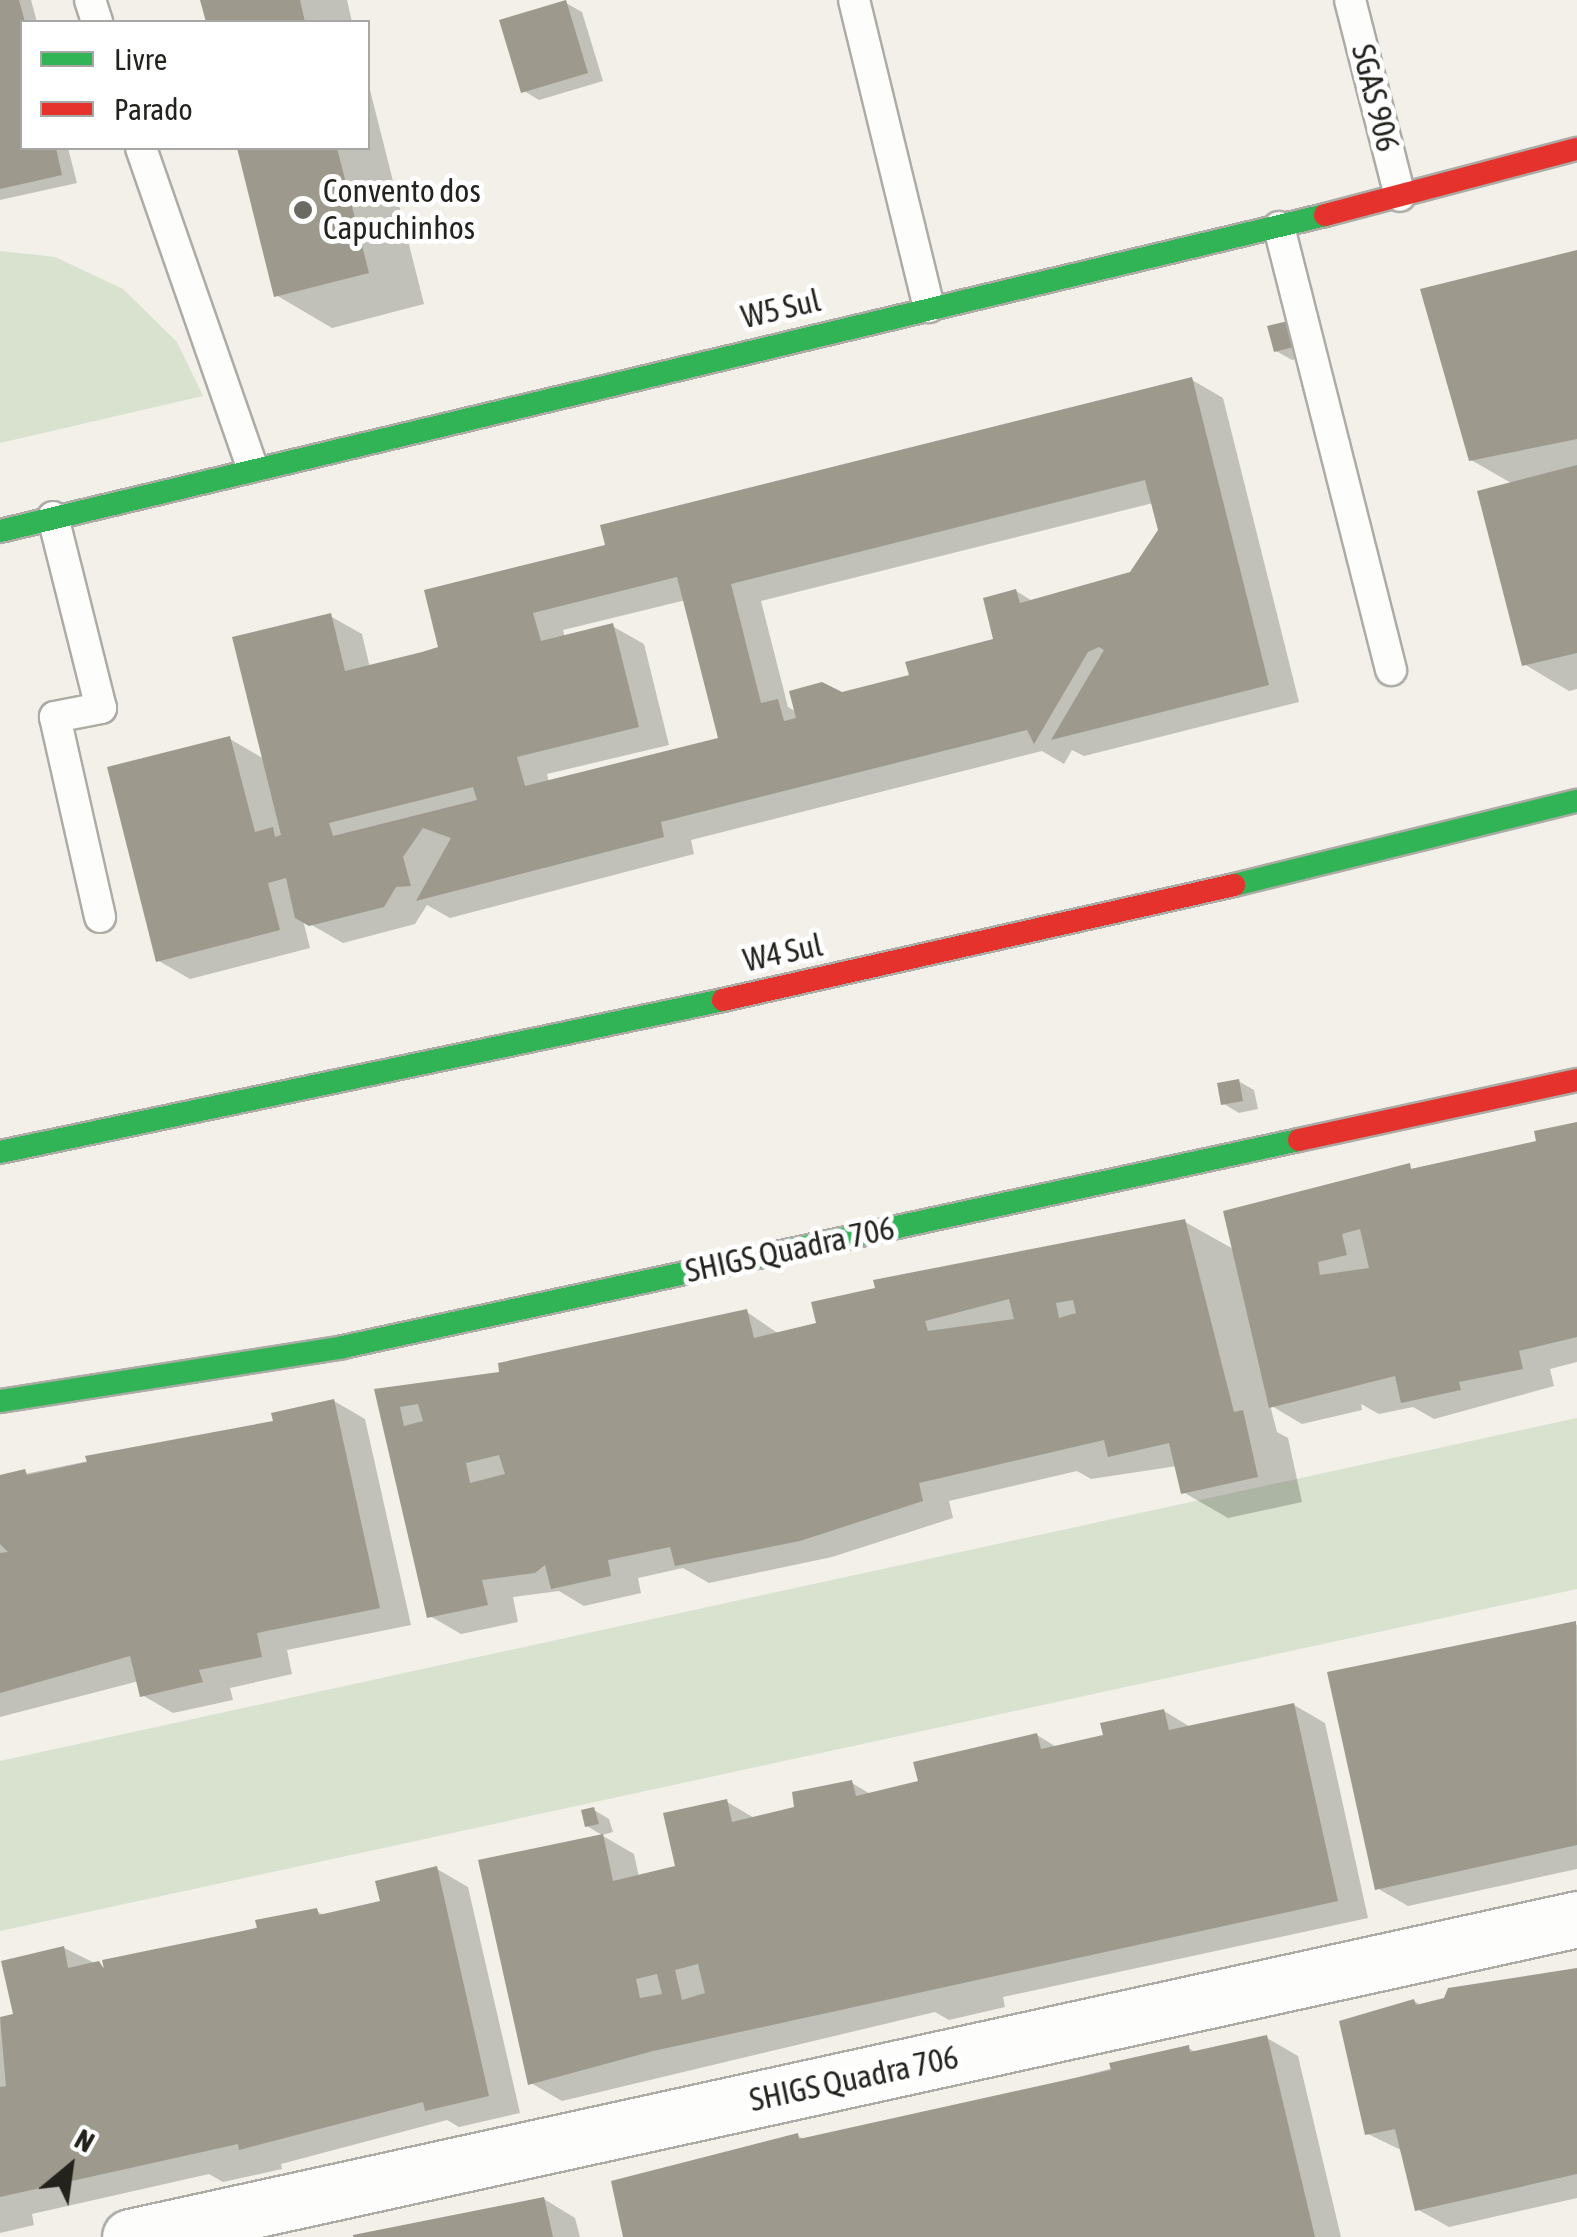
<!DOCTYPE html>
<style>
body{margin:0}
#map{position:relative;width:1577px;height:2237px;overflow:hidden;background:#f2f0e8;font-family:"Asap Condensed",sans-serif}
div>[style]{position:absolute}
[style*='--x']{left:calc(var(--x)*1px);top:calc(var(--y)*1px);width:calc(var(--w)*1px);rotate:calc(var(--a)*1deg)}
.green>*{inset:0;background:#d8e2ce}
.shadow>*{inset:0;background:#0003}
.building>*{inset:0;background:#9d9a8d}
.roads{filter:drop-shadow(2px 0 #acaba5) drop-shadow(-2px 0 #acaba5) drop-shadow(0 2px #acaba5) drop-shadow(0 -2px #acaba5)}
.lane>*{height:30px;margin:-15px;padding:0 15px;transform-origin:15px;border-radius:15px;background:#fdfdfc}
.street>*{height:55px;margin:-27.5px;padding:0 27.5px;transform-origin:27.5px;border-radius:27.5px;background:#fdfdfc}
.fast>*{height:22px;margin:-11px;padding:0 11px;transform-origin:11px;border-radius:11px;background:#30b455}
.jam>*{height:22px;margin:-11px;padding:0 11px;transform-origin:11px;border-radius:11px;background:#e5322d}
.dots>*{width:28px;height:28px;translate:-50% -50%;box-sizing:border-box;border:5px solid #fff;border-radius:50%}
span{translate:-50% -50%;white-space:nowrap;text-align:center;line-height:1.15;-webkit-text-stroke:10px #fff;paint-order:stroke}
.street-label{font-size:32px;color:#23221d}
.poi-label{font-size:32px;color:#23221d}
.left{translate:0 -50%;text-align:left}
.legend{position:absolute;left:20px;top:20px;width:350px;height:130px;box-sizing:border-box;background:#fff;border:2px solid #a7a7a5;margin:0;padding:12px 18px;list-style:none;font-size:30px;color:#23221d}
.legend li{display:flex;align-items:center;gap:20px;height:50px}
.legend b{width:50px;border:2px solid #a7a7a5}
.north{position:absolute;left:20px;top:2117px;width:100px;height:100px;-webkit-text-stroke:8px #fff;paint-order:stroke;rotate:29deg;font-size:28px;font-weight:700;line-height:40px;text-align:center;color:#23221d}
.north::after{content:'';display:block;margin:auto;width:35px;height:45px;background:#23221d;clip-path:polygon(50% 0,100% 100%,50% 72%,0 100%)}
</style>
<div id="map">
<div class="green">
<i style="clip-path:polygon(0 251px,55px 257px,123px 289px,177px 342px,203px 396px,0 443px)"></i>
<i style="clip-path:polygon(1577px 1418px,1577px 1589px,0 1931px,0 1761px)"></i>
</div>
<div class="shadow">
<i style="clip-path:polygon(0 0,31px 0,37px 22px,22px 22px,22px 148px,68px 148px,77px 183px,0 200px)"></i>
<i style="clip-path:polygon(203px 0,347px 0,352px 22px,208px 22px)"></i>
<i style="clip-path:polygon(566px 3px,582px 12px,603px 81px,539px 100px,524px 91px)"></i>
<i style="clip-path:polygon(368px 82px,424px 304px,332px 328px,276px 295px,239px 148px,368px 148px)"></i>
<i style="clip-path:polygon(1577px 252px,1577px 689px,1569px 691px,1524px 664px,1513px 484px,1471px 460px)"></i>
<i style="clip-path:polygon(1270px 327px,1308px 355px,1292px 360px,1276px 351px)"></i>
<i style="clip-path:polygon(evenodd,1192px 380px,1223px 398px,1299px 702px,1084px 756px,1072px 750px,1064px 764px,1042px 751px,691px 840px,694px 854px,450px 918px,427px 905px,415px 924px,343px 943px,303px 920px,310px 948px,190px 979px,159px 961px,230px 739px,264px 759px,330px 616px,362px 634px,370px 668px,441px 649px,608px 546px,1192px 380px,1153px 503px,1160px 530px,1132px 574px,1034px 602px,1016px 591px,996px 641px,912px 677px,797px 712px,788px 707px,761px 601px,1153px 503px,1192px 380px,686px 600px,721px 740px,549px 783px,547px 774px,669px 745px,644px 644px,612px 626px,565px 638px,563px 630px,686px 600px)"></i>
<i style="clip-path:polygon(1238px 1081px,1254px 1090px,1258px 1109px,1239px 1113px,1224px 1104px)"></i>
<i style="clip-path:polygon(1577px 1125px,1577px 1362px,1550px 1369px,1554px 1386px,1434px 1419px,1413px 1407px,1379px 1414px,1361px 1404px,1362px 1410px,1302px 1424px,1270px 1405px,1277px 1432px,1288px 1438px,1302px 1502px,1228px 1518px,1183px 1492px,1177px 1466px,1091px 1479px,1077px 1471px,949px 1501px,953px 1518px,832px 1557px,709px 1583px,683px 1568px,638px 1578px,641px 1593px,584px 1606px,559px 1591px,513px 1597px,518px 1622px,461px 1634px,430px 1616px,377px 1391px,502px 1374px,747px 1312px,779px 1334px,1185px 1222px,1235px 1250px,1351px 1181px,1539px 1143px)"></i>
<i style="clip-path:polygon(334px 1401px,365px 1419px,411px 1625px,287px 1650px,292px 1674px,230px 1688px,233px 1700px,173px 1713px,142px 1695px,139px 1681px,0 1717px,0 1479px,276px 1423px)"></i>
<i style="clip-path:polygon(1577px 1624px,1577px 1869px,1408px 1906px,1377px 1888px)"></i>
<i style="clip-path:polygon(1294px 1705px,1325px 1723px,1368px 1918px,1003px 1997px,1005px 2007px,949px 2020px,935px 2012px,562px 2101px,531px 2083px,603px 1836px,634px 1854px,639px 1877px,678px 1868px,727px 1802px,756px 1819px,797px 1809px,852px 1783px,872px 1795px,920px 1783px,1037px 1735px,1058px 1748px,1106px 1737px,1164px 1711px,1192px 1728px)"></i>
<i style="clip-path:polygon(594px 1810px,609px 1819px,613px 1832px,602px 1835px,587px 1826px)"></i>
<i style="clip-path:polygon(437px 1869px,468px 1887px,520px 2113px,459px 2127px,447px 2120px,281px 2164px,282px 2169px,223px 2182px,209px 2174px,32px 2214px,34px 2225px,0 2233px,0 2020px,16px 2016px,64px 1948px,107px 1969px,316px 1911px,326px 1916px,384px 1902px)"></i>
<i style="clip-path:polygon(1577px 1969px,1577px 2198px,1449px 2227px,1417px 2209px,1403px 2151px,1368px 2134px,1414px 2001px,1422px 2006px)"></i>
<i style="clip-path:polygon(1267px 2038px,1298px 2056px,1341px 2237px,626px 2237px,798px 2136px,805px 2140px,1034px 2089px,1188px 2048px,1198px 2053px)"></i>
<i style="clip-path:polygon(544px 2199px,575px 2218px,580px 2237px,358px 2237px)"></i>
</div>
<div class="building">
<i style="clip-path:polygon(0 0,19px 0,25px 22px,22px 148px,56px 148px,62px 175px,0 189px)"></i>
<i style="clip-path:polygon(200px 0,300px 0,305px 22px,206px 22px)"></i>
<i style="clip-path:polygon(566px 0,588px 73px,521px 93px,499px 20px)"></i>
<i style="clip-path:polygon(237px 148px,337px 148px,369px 273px,274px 297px)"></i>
<i style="clip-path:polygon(1577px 250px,1577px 439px,1469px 461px,1420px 289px)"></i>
<i style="clip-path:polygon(1288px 321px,1294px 347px,1274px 352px,1267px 326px)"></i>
<i style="clip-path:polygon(evenodd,1192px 377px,1269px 685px,1051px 740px,1104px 650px,1099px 647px,1088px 652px,1034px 744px,1027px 730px,661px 822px,664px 837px,416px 901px,451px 838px,423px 828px,403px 857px,411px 886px,396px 887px,384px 907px,309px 926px,295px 918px,286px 878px,268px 883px,280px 930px,156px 962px,107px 767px,230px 736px,255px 832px,273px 827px,275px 837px,281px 835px,232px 637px,331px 613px,345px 671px,422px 652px,438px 647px,424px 590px,605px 545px,600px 525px,1192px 377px,1145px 480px,1158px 530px,1130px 572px,1020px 603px,1016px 589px,983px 598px,993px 639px,905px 662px,909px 675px,842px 692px,822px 682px,789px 691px,796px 718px,784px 721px,778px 699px,761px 703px,731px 584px,1145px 480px,1192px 377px,677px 577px,718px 738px,525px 786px,517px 757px,639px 727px,613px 623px,541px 641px,533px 613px,677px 577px,1192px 377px,473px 787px,477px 800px,333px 836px,329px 823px,473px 787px)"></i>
<i style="clip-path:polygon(1577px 465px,1577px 653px,1522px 666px,1477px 491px)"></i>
<i style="clip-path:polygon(1239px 1079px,1243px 1101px,1221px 1105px,1217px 1083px)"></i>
<i style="clip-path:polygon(evenodd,1577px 1122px,1577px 1337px,1519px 1351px,1523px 1369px,1459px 1382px,1461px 1390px,1401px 1403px,1395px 1376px,1269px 1408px,1223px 1211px,1410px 1163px,1411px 1169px,1536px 1141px,1534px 1131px,1577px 1122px,1360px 1229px,1369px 1268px,1320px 1275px,1318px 1262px,1347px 1255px,1342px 1234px,1360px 1229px)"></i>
<i style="clip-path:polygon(evenodd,1185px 1219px,1234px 1412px,1243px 1410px,1258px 1477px,1181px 1494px,1169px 1443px,1108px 1457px,1104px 1440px,919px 1483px,923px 1501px,800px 1541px,675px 1566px,670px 1547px,608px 1560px,611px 1576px,551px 1589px,545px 1565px,535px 1573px,482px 1580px,488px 1605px,427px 1618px,374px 1389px,499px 1372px,498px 1363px,747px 1309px,754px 1338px,816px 1323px,811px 1302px,875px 1288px,873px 1280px,1185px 1219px,1009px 1299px,1014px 1319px,928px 1331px,925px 1321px,1009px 1299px,1185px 1219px,1073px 1300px,1076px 1313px,1059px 1318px,1056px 1303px,1073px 1300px,1185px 1219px,418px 1404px,423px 1421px,404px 1426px,400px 1407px,418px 1404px,1185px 1219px,499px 1455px,505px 1474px,470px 1483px,466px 1463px,499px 1455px)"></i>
<i style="clip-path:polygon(334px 1399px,380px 1608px,257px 1633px,262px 1657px,199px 1670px,203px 1682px,140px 1697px,130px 1656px,0 1693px,0 1553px,8px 1552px,0 1544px,0 1475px,25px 1469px,27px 1475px,87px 1462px,85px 1456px,273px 1421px,271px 1413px)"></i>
<i style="clip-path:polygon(1576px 1621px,1577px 1845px,1375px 1890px,1327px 1672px)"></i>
<i style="clip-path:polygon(evenodd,1294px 1703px,1338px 1901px,653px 2051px,528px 2085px,478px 1860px,603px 1834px,613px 1881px,675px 1866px,663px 1813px,727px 1799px,732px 1822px,794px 1807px,792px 1792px,852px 1780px,856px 1796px,918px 1781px,913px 1762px,1037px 1733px,1041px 1749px,1103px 1735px,1100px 1723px,1164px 1709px,1169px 1730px,1294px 1703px,698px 1964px,705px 1993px,682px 2000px,675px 1970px,698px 1964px,1294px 1703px,657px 1974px,662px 1994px,640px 1998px,636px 1979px,657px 1974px)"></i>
<i style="clip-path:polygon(594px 1807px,599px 1824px,585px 1827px,581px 1810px)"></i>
<i style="clip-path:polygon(437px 1866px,489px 2096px,425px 2111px,423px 2102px,239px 2150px,238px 2144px,0 2197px,0 2087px,6px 2086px,0 2017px,13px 2014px,1px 1961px,64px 1946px,68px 1968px,99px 1961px,104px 1969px,102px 1960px,257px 1928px,255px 1920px,317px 1908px,319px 1915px,380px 1901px,375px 1881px)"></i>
<i style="clip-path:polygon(1577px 1968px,1577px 2174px,1415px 2211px,1395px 2129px,1365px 2135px,1339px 2021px,1414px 1999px,1416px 2005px,1444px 1998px,1448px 1988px)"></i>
<i style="clip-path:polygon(1267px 2035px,1315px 2237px,623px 2237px,611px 2181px,798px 2133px,799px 2139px,1111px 2070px,1109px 2063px,1189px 2045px,1190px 2052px)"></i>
<i style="clip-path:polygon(544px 2197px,553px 2237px,353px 2237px,353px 2235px)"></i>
</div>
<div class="roads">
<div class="lane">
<i style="--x:90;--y:0;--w:23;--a:72"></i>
<i style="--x:854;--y:0;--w:316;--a:76.3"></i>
<i style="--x:1350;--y:0;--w:202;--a:75.7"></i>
<i style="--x:141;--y:148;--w:337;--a:70.8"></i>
<i style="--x:1279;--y:227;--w:457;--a:75.8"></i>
<i style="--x:53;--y:517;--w:197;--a:75.9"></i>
<i style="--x:101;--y:708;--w:47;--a:168.9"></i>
<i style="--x:55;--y:717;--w:205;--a:77.3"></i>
</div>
<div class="street">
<i style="--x:130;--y:2237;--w:1482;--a:-12.39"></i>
</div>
<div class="fast">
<i style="--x:0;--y:531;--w:1362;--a:-13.41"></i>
<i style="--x:1234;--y:885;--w:353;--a:-13.8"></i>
<i style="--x:0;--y:1152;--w:739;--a:-11.87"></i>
<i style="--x:0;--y:1401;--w:347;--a:-8.9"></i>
<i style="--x:343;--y:1347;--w:978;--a:-12.22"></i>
</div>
<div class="jam">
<i style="--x:1325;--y:215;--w:260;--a:-14.7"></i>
<i style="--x:723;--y:1000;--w:524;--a:-12.68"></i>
<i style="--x:1299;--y:1140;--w:284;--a:-12.2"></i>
</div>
</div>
<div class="dots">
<i style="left:303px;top:210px;background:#6b6a64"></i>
</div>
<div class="street-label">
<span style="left:1375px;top:98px;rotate:76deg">SGAS 906</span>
<span style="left:781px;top:309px;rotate:-13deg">W5 Sul</span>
<span style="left:783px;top:953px;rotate:-12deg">W4 Sul</span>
<span style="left:790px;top:1250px;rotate:-12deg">SHIGS Quadra 706</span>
<span style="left:854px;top:2079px;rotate:-12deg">SHIGS Quadra 706</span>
</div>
<div class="poi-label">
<span class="left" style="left:323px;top:210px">Convento dos<br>Capuchinhos</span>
</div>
<ul class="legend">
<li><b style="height:12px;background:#30b455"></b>Livre</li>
<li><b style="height:12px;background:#e5322d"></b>Parado</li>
</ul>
<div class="north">N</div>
</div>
